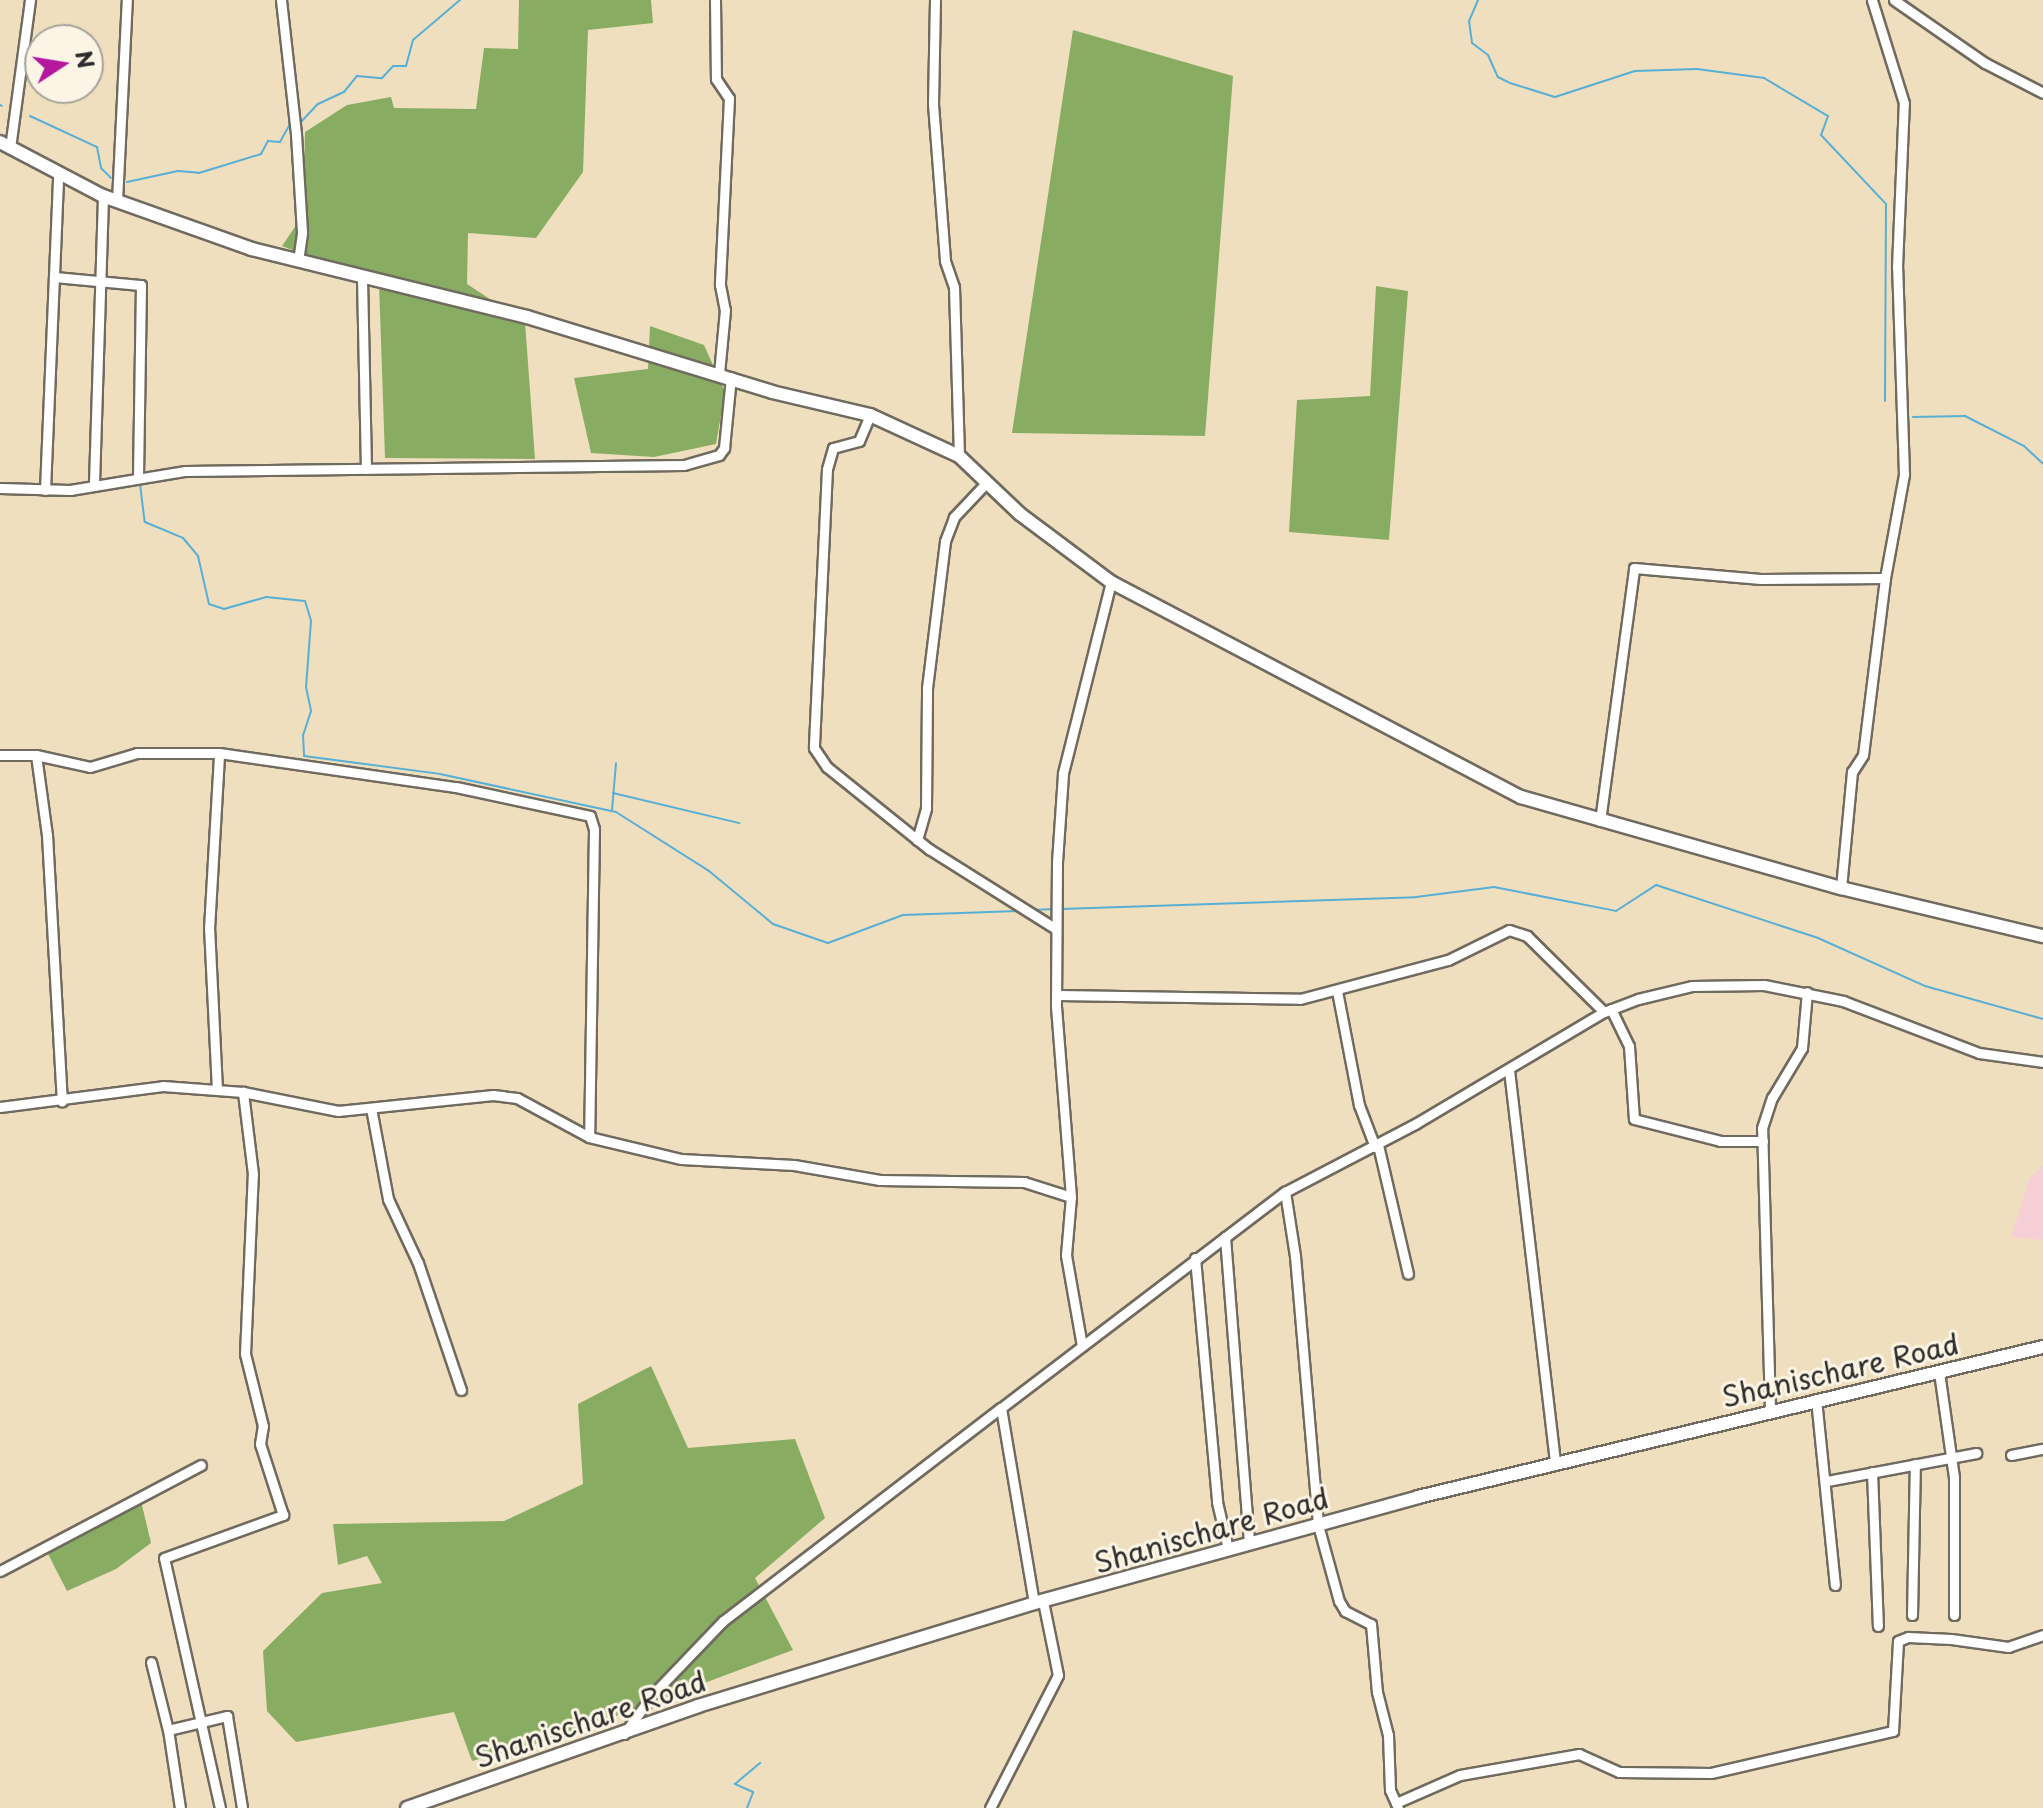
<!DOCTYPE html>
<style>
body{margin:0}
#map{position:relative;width:2043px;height:1808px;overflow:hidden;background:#efdfbf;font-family:"Playpen Sans",sans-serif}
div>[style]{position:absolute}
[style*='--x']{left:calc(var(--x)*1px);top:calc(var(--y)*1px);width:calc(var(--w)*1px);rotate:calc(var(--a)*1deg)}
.built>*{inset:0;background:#f6cfd6}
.forest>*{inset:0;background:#88ad62}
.stream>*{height:2px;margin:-1px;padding:0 1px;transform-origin:1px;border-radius:1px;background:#58afd5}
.roads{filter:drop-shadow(2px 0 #706a5f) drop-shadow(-2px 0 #706a5f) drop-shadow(0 2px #706a5f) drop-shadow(0 -2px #706a5f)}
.minor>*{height:9px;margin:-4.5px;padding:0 4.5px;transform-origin:4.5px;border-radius:4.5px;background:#fff}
.tertiary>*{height:12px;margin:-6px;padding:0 6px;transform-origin:6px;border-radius:6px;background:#fff}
span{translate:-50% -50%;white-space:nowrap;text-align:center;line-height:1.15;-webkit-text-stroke:6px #fcf5e5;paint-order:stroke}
.street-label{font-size:28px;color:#2b2b2b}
.north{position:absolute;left:24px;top:24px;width:80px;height:80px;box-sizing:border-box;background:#fcf5e5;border:2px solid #a8a49b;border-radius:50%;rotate:78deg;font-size:22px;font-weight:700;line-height:32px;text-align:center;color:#2b2b2b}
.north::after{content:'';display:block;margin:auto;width:28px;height:36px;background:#b5179e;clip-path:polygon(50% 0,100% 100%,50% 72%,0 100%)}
</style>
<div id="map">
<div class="built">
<i style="clip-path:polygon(2043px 1166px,2043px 1240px,2011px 1237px,2030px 1178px)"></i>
</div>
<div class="forest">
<i style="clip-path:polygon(519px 0,651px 0,653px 23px,588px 30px,583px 172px,536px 238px,468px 233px,467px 284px,525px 322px,535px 459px,385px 458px,379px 283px,282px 246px,303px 215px,305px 132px,347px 105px,391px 97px,394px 108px,476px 109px,484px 48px,518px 49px)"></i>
<i style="clip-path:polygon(1073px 30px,1233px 76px,1205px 436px,1012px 433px)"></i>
<i style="clip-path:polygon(1376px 286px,1408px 291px,1389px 540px,1289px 532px,1297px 400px,1370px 396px)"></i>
<i style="clip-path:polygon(650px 326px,704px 345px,725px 392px,716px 444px,654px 457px,591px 453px,574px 378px,648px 369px)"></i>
<i style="clip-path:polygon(651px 1366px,688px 1448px,795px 1439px,825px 1518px,755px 1578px,793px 1650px,557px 1738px,472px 1761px,454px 1712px,296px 1742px,267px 1711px,263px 1651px,322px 1593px,382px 1583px,367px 1556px,338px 1565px,333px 1524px,504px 1521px,583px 1484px,578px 1404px)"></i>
<i style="clip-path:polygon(141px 1501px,151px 1543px,116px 1569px,67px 1591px,48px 1554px)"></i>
</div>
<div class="stream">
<i style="--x:1478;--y:0;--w:23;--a:113"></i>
<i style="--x:1469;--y:21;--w:22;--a:82"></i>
<i style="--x:1472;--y:43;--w:20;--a:37"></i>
<i style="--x:1488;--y:55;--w:24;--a:66"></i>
<i style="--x:1498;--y:77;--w:13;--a:27"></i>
<i style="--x:1510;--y:83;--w:47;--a:17.3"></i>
<i style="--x:1555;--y:97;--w:84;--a:-18"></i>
<i style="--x:1635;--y:71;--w:62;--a:-1.8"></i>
<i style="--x:1697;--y:69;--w:68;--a:7.7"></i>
<i style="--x:1764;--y:78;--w:74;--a:30.7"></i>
<i style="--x:1828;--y:116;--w:20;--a:110"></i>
<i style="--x:1821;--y:135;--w:95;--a:46.7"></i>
<i style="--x:1886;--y:204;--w:197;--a:90.3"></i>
<i style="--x:0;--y:105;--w:2;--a:27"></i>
<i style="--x:30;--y:116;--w:74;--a:24.8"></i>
<i style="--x:97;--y:147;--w:21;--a:79"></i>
<i style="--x:101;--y:168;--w:14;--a:45"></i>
<i style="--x:300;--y:123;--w:26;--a:-47"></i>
<i style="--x:318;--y:104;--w:29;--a:-25"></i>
<i style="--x:344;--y:92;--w:21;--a:-51"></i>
<i style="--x:357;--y:76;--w:25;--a:5"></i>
<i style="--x:382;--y:78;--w:16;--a:-47"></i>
<i style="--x:393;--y:66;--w:13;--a:0"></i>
<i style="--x:406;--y:66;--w:27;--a:-75"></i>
<i style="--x:413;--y:40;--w:62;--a:-40.4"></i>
<i style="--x:127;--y:182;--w:52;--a:-12.2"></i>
<i style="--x:178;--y:171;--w:21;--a:5"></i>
<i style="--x:199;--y:173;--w:65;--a:-17"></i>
<i style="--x:261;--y:154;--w:15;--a:-62"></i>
<i style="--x:268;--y:141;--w:12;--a:5"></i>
<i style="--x:280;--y:142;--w:21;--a:-61"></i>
<i style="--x:1913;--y:417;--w:52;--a:-1.1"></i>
<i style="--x:1965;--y:416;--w:66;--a:27"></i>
<i style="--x:2024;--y:446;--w:26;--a:43"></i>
<i style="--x:140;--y:484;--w:38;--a:83"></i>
<i style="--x:145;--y:522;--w:41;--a:22.8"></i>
<i style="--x:183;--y:538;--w:23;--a:50"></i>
<i style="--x:198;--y:556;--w:49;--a:77.1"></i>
<i style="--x:209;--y:604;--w:16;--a:18"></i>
<i style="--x:224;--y:609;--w:44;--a:-15.9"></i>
<i style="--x:266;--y:597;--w:39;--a:6"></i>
<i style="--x:305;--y:601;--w:21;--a:73"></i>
<i style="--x:311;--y:621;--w:66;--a:94.3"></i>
<i style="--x:306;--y:687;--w:25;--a:78"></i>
<i style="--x:311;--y:711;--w:25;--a:108"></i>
<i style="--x:303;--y:735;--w:21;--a:87"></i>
<i style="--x:304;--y:756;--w:137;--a:7.5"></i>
<i style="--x:440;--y:774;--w:180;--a:12.2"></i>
<i style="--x:616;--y:812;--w:110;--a:32.4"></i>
<i style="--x:709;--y:871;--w:83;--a:39.6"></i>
<i style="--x:773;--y:924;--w:58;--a:19.1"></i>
<i style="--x:828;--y:943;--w:80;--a:-20.5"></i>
<i style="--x:903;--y:915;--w:115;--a:-2"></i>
<i style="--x:613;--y:793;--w:130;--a:13.4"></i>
<i style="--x:612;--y:810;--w:47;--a:-85.1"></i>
<i style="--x:1061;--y:909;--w:355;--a:-1.9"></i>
<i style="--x:1416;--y:897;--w:79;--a:-7.3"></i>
<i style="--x:1494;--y:887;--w:124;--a:11.1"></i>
<i style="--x:1616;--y:911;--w:48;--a:-33"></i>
<i style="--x:1656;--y:885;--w:170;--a:18.1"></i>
<i style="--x:1818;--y:938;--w:117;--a:24.2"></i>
<i style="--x:1925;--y:986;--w:123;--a:15.6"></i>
<i style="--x:1033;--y:910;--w:21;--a:-3"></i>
<i style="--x:747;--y:1808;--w:17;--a:-69"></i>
<i style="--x:753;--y:1792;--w:20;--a:-156"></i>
<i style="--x:735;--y:1784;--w:33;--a:-40"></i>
</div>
<div class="roads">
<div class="minor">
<i style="--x:281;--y:0;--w:135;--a:83.6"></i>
<i style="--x:296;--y:134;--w:99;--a:86.5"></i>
<i style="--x:302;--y:233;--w:28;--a:98"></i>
<i style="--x:715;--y:0;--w:79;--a:89.3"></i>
<i style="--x:716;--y:79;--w:23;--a:56"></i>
<i style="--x:729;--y:98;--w:187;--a:92.8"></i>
<i style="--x:720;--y:285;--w:25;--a:79"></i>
<i style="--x:725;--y:310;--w:64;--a:95.4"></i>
<i style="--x:935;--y:0;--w:104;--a:91.1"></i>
<i style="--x:933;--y:104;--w:157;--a:85.6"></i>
<i style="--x:945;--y:261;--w:28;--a:71"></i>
<i style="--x:954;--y:287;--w:169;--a:88.3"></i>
<i style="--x:1894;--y:0;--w:111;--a:34.7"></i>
<i style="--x:1985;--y:63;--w:65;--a:27.3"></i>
<i style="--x:10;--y:148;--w:149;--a:-82.3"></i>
<i style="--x:117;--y:201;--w:201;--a:-87.2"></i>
<i style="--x:54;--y:277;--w:87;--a:5.3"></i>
<i style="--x:141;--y:285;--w:191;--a:90.9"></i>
<i style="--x:362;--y:278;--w:191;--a:88.8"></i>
<i style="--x:870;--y:415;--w:28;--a:113"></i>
<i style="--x:859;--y:441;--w:27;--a:165"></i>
<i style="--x:833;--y:448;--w:22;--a:106"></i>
<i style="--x:827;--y:469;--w:279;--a:92.7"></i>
<i style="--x:814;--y:748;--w:23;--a:56"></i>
<i style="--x:827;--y:767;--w:131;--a:38.8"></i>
<i style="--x:929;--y:849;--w:150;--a:32.2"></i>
<i style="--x:94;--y:483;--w:287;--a:-88.2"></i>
<i style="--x:0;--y:488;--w:70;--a:1.6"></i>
<i style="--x:70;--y:490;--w:117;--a:-9.4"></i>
<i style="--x:185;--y:471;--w:499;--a:-0.7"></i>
<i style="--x:684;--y:465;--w:36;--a:-16"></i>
<i style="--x:719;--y:455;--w:9;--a:-54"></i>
<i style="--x:724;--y:448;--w:71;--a:-84.4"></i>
<i style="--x:45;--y:490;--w:315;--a:-87.6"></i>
<i style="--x:0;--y:755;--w:36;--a:0"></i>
<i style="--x:36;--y:755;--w:55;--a:12.5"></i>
<i style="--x:90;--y:767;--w:49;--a:-16.6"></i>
<i style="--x:137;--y:753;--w:82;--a:0"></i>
<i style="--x:219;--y:753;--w:239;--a:8.2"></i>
<i style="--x:456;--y:787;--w:137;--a:12.2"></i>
<i style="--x:590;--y:816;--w:14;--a:73"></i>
<i style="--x:594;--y:829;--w:308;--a:90.9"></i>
<i style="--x:36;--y:755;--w:81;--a:82.2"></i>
<i style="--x:47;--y:835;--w:267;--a:86.8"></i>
<i style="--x:1600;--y:821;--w:255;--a:-82.3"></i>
<i style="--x:1634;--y:568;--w:127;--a:5"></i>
<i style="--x:1761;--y:579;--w:124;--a:-0.5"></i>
<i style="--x:917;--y:840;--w:33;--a:-74"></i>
<i style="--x:926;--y:808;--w:120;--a:-89.5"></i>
<i style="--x:927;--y:688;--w:148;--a:-83"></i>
<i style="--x:945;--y:541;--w:26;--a:-69"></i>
<i style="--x:954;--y:517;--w:48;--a:-46.7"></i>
<i style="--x:1841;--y:888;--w:117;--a:-84.6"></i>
<i style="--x:1852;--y:772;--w:20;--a:-57"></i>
<i style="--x:1863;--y:755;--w:178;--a:-82.9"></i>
<i style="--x:1885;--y:578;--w:106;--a:-79.6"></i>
<i style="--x:1904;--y:474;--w:207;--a:-91.9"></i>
<i style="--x:1897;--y:267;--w:164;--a:-87.6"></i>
<i style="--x:1904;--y:103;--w:108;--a:-107.3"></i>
<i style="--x:1337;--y:991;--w:116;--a:79.1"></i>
<i style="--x:1359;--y:1105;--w:45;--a:69.1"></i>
<i style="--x:1058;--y:995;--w:242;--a:0.9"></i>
<i style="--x:1300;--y:999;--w:153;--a:-14.8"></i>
<i style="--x:1448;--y:960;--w:68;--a:-26.2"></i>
<i style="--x:1509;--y:930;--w:19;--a:18"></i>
<i style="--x:1527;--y:936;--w:108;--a:44.6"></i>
<i style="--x:1611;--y:1009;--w:41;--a:64.1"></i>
<i style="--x:1629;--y:1046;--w:73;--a:86.1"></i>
<i style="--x:1634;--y:1119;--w:89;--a:14.3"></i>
<i style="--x:1720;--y:1141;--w:43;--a:0"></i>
<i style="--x:1509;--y:1070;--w:397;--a:83.3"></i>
<i style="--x:217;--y:1090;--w:161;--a:-92.8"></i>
<i style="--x:209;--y:929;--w:176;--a:-86.7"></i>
<i style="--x:0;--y:1107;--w:164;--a:-7.3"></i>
<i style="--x:163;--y:1086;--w:80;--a:4.3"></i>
<i style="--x:243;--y:1092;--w:97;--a:11.3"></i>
<i style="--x:338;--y:1111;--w:156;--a:-5.9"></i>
<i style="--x:493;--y:1095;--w:24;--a:7"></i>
<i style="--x:517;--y:1098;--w:82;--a:28.4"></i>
<i style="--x:589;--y:1137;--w:95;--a:13.4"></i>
<i style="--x:681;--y:1159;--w:113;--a:3"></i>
<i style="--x:794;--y:1165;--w:87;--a:9.9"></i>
<i style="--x:880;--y:1180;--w:144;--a:0.8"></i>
<i style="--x:1024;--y:1182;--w:49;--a:17.7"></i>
<i style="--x:371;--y:1108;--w:93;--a:79.4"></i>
<i style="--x:388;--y:1199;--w:71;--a:64.9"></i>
<i style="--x:418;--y:1263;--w:134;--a:71.3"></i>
<i style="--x:1378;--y:1145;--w:132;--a:76.9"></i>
<i style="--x:1285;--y:1192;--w:65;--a:81.1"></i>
<i style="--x:1295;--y:1256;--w:270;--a:85.1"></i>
<i style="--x:1318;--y:1525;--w:79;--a:74.6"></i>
<i style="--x:1339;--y:1601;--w:12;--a:59"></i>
<i style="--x:1345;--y:1611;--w:29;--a:27"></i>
<i style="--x:1371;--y:1624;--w:68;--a:85"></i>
<i style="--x:1377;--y:1692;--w:44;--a:75.7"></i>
<i style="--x:1388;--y:1735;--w:55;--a:87.9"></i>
<i style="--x:1390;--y:1790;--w:20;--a:66"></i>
<i style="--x:1225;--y:1237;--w:308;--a:85.5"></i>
<i style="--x:1195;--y:1258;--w:245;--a:84.8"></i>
<i style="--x:1217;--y:1502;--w:48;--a:76.8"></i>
<i style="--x:1082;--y:1346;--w:92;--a:-100"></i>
<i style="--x:1066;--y:1255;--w:58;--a:-85.1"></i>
<i style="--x:1071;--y:1197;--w:192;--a:-94.5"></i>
<i style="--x:1056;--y:1006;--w:144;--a:-89.6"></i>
<i style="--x:1057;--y:862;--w:89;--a:-86.1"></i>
<i style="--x:1063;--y:773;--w:197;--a:-75.9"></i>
<i style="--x:1939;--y:1372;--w:106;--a:81.9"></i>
<i style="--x:1954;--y:1477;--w:138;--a:90"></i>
<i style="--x:1816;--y:1399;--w:187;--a:84.2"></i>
<i style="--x:1001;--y:1408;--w:357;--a:-37.3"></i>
<i style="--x:1285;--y:1192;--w:147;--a:-27.6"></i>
<i style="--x:1415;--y:1124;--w:220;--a:-30.7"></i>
<i style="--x:1604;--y:1012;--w:36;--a:-21"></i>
<i style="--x:1638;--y:999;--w:56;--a:-13.5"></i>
<i style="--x:1692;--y:986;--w:72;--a:-0.8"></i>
<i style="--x:1764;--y:985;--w:81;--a:11.4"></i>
<i style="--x:1843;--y:1001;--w:146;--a:20.9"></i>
<i style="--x:1979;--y:1053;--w:65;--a:8"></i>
<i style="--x:1770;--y:1410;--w:282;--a:-91.6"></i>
<i style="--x:1762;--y:1128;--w:32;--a:-72"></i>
<i style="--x:1772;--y:1098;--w:58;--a:-59"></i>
<i style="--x:1802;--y:1048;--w:56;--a:-84.9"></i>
<i style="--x:2011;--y:1455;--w:33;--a:-11"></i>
<i style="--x:1872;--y:1472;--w:154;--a:87.8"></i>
<i style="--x:1827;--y:1481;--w:152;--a:-10.6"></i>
<i style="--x:0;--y:1571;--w:227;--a:-27.8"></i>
<i style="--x:1912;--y:1615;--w:151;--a:-88.9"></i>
<i style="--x:151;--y:1662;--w:70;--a:76"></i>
<i style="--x:624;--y:1734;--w:48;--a:-54.3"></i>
<i style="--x:652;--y:1695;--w:103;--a:-46.2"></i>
<i style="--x:723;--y:1621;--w:350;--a:-37.5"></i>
<i style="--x:1001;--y:1408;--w:198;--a:80.4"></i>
<i style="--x:1396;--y:1803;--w:70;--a:-23.6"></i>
<i style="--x:1460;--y:1775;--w:121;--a:-10"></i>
<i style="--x:1579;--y:1754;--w:44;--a:24.2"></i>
<i style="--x:1619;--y:1772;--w:92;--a:0.6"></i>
<i style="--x:1711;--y:1773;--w:187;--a:-13"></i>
<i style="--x:1893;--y:1731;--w:90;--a:-86.8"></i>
<i style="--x:1898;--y:1641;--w:11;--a:-22"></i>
<i style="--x:1908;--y:1637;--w:43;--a:2.7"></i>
<i style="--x:1951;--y:1639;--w:58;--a:8"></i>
<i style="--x:2008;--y:1647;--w:37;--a:-19"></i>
<i style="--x:180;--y:1808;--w:79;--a:-98.7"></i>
<i style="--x:168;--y:1730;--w:61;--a:-13.3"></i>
<i style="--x:227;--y:1716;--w:93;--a:80.7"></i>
<i style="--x:220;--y:1808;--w:256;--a:-102.6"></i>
<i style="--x:164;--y:1558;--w:127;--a:-19.9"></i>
<i style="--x:283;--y:1515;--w:75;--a:-107.9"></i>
<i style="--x:260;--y:1444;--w:18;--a:-81"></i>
<i style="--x:263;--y:1426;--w:74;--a:-104"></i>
<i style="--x:245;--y:1354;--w:180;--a:-87.5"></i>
<i style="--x:253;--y:1174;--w:83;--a:-97"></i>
<i style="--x:990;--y:1808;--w:149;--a:-62.9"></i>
<i style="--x:1058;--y:1675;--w:76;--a:-101.5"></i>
</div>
<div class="tertiary">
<i style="--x:0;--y:142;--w:116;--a:27.7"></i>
<i style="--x:103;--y:196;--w:158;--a:19.6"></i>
<i style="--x:252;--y:249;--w:283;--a:13.9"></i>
<i style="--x:527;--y:317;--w:256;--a:17"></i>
<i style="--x:772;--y:392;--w:101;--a:13.2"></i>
<i style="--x:870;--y:415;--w:98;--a:24.7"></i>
<i style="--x:959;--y:456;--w:84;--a:43.6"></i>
<i style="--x:1020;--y:514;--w:114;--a:36.8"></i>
<i style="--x:1111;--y:582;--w:463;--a:27.7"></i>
<i style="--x:1521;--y:797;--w:333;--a:15.9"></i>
<i style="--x:1841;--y:888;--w:208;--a:13.4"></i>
<i style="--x:407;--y:1808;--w:308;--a:-19.3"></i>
<i style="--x:698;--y:1706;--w:351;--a:-17"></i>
<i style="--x:1034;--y:1603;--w:398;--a:-15.4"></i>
<i style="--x:1418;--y:1497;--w:643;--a:-13.5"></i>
</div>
</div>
<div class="street-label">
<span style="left:1840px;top:1370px;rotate:-13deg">Shanischare Road</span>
<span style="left:1211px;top:1530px;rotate:-16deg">Shanischare Road</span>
<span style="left:590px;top:1719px;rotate:-19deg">Shanischare Road</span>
</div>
<div class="north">N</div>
</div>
